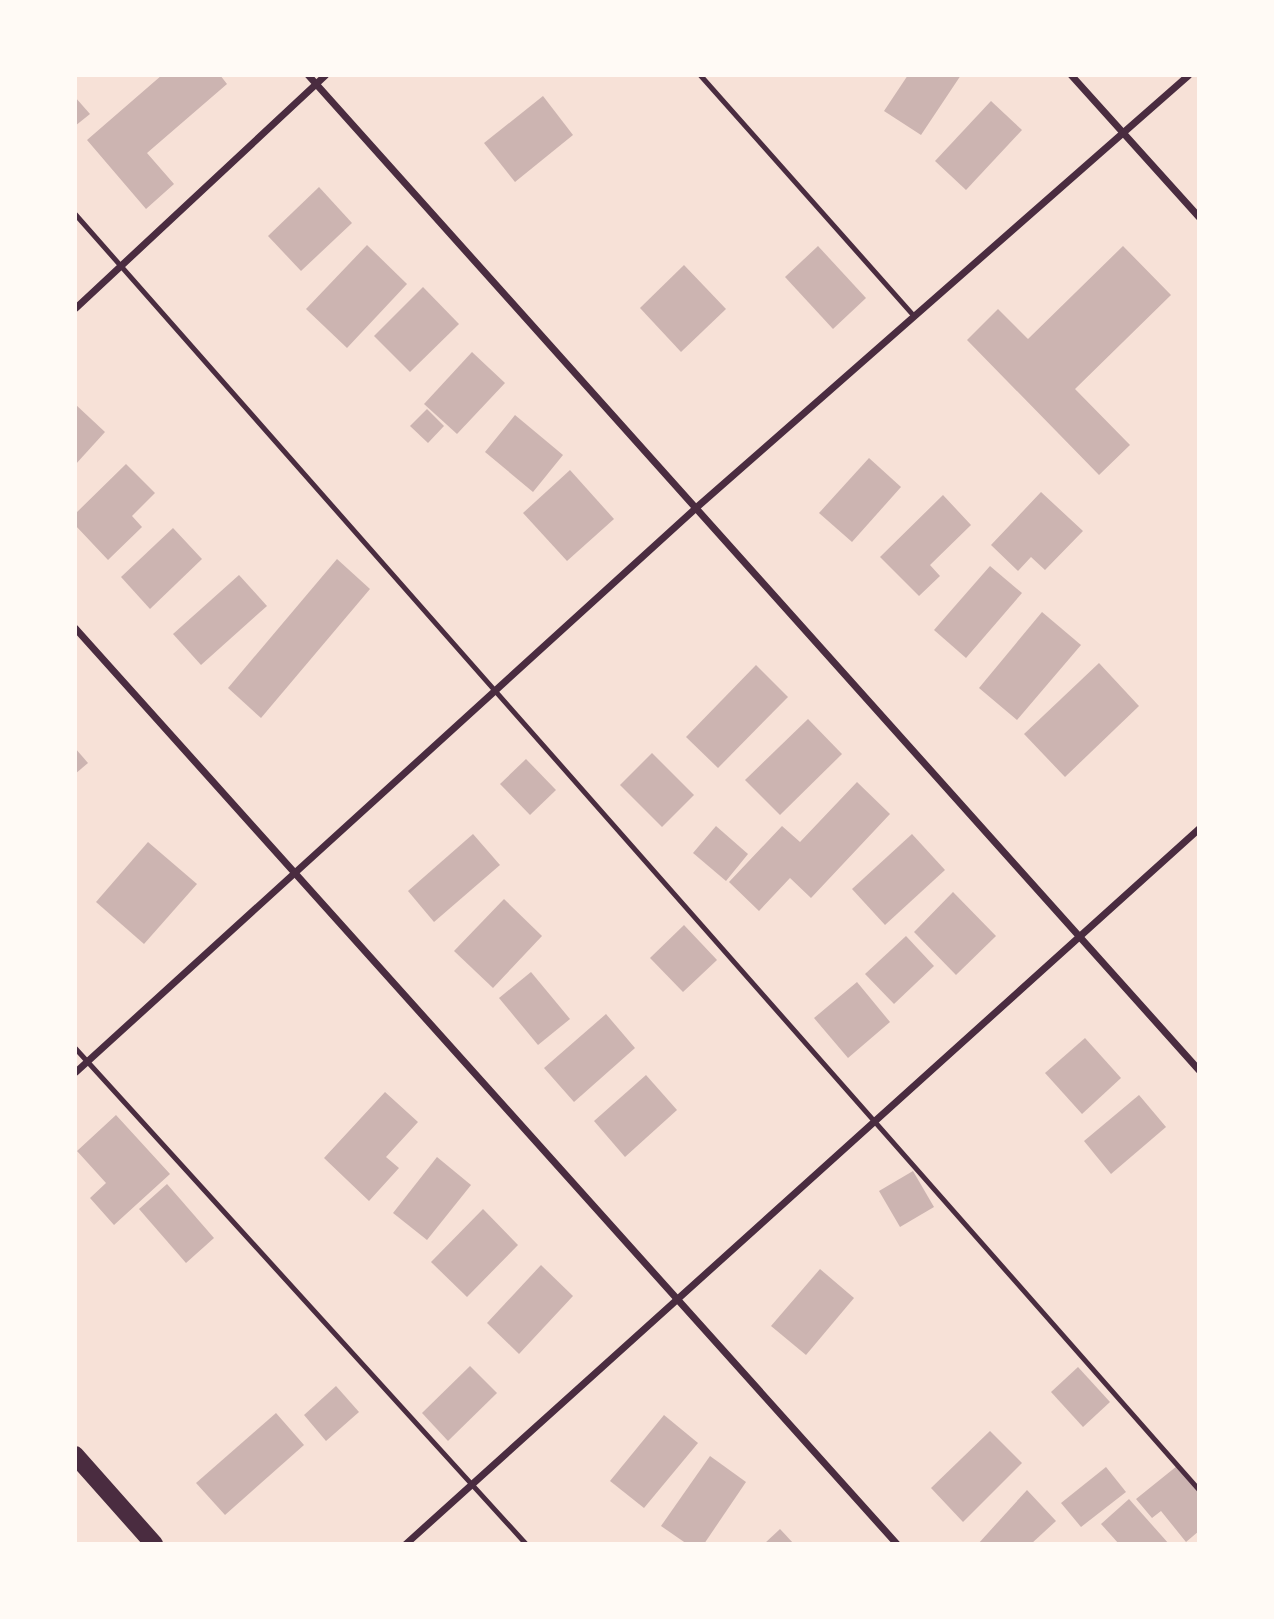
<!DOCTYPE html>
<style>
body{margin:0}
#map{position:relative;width:1274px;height:1619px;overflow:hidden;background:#f7e1d7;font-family:"PT Sans Narrow",sans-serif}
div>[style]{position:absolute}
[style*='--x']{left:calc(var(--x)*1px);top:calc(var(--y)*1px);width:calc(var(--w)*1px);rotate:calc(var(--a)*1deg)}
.building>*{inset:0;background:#ccb4b1}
.service>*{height:5px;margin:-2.5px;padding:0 2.5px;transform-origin:2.5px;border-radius:2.5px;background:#4a2c40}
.minor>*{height:7px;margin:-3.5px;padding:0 3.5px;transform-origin:3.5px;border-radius:3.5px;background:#4a2c40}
.primary>*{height:18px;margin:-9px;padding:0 9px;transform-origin:9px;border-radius:9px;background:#4a2c40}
span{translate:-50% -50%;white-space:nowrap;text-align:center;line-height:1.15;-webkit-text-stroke:5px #fffaf5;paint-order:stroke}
.frame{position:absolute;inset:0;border:77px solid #fffaf5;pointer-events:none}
</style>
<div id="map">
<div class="building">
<i style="clip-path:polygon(162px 75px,220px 75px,227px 84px,147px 153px,174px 184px,146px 209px,87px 140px)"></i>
<i style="clip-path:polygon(908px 75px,961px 75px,921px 135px,884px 111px)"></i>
<i style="clip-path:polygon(543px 96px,573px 135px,515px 182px,484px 143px)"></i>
<i style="clip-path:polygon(75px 97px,90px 114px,75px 126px)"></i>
<i style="clip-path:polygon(991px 101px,1022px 130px,966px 190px,935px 161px)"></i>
<i style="clip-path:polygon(319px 187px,352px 223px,301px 271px,268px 236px)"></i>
<i style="clip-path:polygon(367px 245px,407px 284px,347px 348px,306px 309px)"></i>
<i style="clip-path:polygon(818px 246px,866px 298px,833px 329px,785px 277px)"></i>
<i style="clip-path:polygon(1123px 246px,1171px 295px,1075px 389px,1130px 445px,1099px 475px,967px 340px,998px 309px,1028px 339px)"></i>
<i style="clip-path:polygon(684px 265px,726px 309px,681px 352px,640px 308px)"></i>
<i style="clip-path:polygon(423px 287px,459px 324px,410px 372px,374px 336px)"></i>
<i style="clip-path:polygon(472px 352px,505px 383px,457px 434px,424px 404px)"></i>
<i style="clip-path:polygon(75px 404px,105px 432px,75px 465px)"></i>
<i style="clip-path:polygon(427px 409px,444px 426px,428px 443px,410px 426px)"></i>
<i style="clip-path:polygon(515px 415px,563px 455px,533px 492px,485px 452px)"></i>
<i style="clip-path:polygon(869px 458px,901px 487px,852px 542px,819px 513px)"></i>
<i style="clip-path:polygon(126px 464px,155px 493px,132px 516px,142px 527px,108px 560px,75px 525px,75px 514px)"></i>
<i style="clip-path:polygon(570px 470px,614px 519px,567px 561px,523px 513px)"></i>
<i style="clip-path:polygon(1041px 492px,1083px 531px,1045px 570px,1031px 557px,1018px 571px,991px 545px)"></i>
<i style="clip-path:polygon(943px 495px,971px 525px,930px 565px,940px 576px,919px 596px,880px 557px)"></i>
<i style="clip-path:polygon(173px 528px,202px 559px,150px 609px,121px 577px)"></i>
<i style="clip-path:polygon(337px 559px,370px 589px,261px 718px,228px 688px)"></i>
<i style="clip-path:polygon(990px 566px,1022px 593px,966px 658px,934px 630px)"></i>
<i style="clip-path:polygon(239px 575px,267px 606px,201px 665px,173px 634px)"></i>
<i style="clip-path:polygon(1042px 612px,1081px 645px,1017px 720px,979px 688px)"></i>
<i style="clip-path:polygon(1099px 663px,1139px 706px,1065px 777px,1024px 734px)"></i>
<i style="clip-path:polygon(756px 665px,788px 697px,718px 768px,686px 737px)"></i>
<i style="clip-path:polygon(808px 719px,842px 754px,780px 815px,745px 780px)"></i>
<i style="clip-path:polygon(75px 748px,88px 763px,75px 774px)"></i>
<i style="clip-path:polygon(652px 753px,694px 795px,662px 827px,620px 785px)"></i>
<i style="clip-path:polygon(526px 759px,556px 790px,530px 815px,500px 784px)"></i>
<i style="clip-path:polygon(857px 782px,890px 814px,811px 898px,790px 878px,759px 911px,729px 882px,782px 826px,800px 842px)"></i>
<i style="clip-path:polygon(716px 826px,748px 854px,726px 881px,693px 853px)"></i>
<i style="clip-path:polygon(473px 834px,500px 865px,434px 922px,408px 891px)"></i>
<i style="clip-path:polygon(912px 834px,945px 870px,885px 925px,852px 889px)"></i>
<i style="clip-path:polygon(148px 842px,197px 884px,144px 944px,96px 902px)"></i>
<i style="clip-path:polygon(953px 892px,996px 936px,956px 975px,914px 932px)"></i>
<i style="clip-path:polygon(504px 899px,542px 936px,493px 988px,454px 951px)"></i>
<i style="clip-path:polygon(684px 925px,717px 960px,683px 992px,650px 958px)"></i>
<i style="clip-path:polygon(906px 936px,934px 966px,894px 1004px,865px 974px)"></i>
<i style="clip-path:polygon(531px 972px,570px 1019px,538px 1045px,499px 998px)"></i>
<i style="clip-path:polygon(857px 982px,890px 1022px,848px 1058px,814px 1018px)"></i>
<i style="clip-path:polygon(606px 1014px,635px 1048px,574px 1102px,544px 1068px)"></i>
<i style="clip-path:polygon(1085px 1038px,1121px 1078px,1082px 1114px,1045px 1073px)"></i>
<i style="clip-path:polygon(646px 1075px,677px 1110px,625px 1157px,594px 1121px)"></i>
<i style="clip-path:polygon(385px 1092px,418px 1122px,386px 1157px,399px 1168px,369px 1201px,324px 1158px)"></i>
<i style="clip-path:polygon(1139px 1095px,1166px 1127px,1111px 1174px,1084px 1141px)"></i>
<i style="clip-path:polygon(116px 1115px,170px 1174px,114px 1225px,90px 1198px,106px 1183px,77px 1151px)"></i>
<i style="clip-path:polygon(437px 1157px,471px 1185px,427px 1240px,393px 1213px)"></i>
<i style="clip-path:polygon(913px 1171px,934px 1207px,900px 1227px,879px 1191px)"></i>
<i style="clip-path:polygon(167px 1184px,214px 1238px,186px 1263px,139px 1209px)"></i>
<i style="clip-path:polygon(483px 1209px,518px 1245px,467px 1297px,431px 1262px)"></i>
<i style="clip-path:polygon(541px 1265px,573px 1296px,519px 1354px,487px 1323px)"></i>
<i style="clip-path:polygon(820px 1269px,854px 1298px,806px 1355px,771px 1326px)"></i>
<i style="clip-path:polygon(470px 1366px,497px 1393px,448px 1441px,422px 1413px)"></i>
<i style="clip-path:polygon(1078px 1367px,1110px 1402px,1083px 1427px,1051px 1392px)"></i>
<i style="clip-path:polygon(336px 1386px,359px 1412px,326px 1441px,304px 1415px)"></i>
<i style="clip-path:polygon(276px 1413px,304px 1445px,225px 1515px,196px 1483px)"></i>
<i style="clip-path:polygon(664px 1415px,698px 1443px,644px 1508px,610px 1481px)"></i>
<i style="clip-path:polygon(990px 1431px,1022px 1463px,963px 1522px,931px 1488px)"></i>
<i style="clip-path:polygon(710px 1456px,746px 1482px,704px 1544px,687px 1544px,661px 1526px)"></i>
<i style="clip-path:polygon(1177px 1466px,1199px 1492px,1199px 1531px,1186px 1542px,1161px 1511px,1152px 1518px,1136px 1499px)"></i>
<i style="clip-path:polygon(1106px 1467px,1126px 1492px,1081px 1527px,1061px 1503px)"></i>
<i style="clip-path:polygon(1027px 1490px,1056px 1521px,1031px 1544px,978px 1544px)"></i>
<i style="clip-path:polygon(1129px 1499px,1169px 1544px,1119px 1544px,1101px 1524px)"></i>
<i style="clip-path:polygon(780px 1529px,794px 1544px,764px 1544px)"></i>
</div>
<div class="service">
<i style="--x:700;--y:75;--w:322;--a:48.4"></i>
<i style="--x:75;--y:214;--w:1700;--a:48.62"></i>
<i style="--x:75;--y:1048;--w:670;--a:47.72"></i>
</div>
<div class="minor">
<i style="--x:308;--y:75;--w:1336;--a:48.16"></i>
<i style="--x:1071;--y:75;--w:191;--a:48"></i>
<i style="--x:75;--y:308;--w:342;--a:-43"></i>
<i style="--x:75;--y:628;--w:1231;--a:48.1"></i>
<i style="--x:75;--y:1072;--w:838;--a:-42.29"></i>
<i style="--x:695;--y:508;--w:656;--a:-41.29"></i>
<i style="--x:405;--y:1544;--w:1069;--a:-42.04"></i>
</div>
<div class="primary">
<i style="--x:75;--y:1455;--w:119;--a:48.4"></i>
</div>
<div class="frame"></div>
</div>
